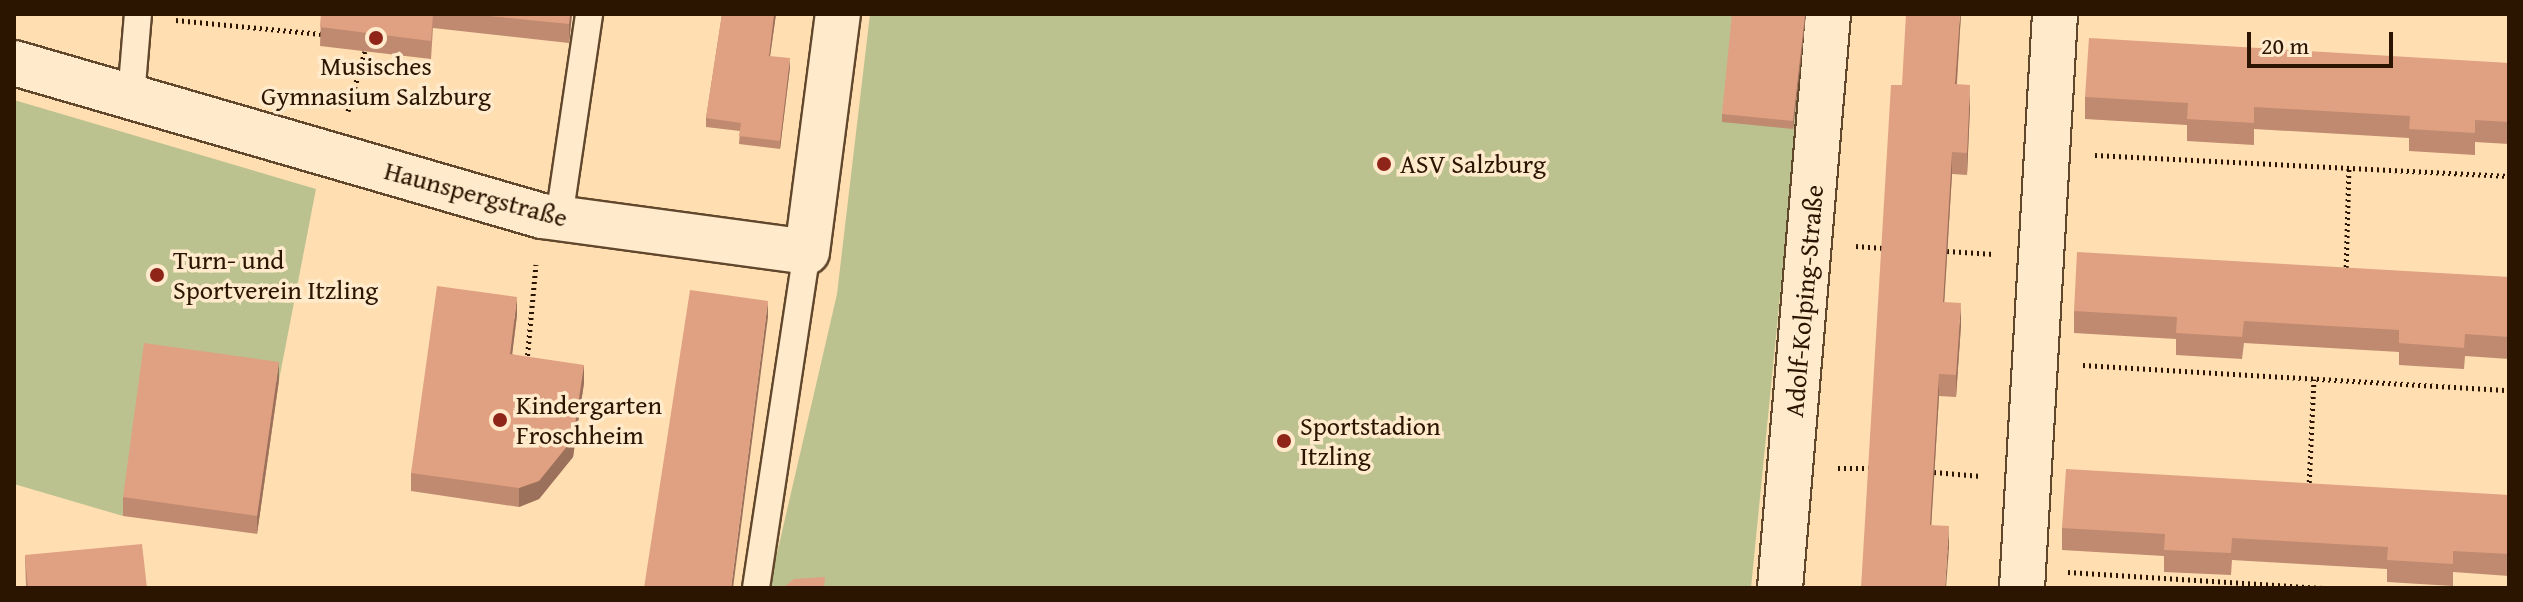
<!DOCTYPE html>
<meta charset="utf-8">
<style>
body{margin:0}
#map{position:relative;width:2523px;height:602px;overflow:hidden;background:#ffdeb1;font-family:"Gentium Book Plus",serif}
div>[style]{position:absolute}
[style*='--x']{left:calc(var(--x)*1px);top:calc(var(--y)*1px);width:calc(var(--w)*1px);rotate:calc(var(--a)*1deg)}
.green>*{inset:0;background:#bbc28f}
.path>*{height:5px;margin-top:-2.5px;transform-origin:0;background:repeating-linear-gradient(90deg,#2c1500 0 2px,transparent 0 6px)}
.roads{filter:drop-shadow(2px 0 #61472c) drop-shadow(-2px 0 #61472c) drop-shadow(0 2px #61472c) drop-shadow(0 -2px #61472c)}
.service>*{height:26px;margin:-13px;padding:0 13px;transform-origin:13px;border-radius:13px;background:#ffeacc}
.minor>*{height:44px;margin:-22px;padding:0 22px;transform-origin:22px;border-radius:22px;background:#ffeacc}
.wall>*{inset:0;background:#c08a70}
.shaded-wall>*{inset:0;background:#9c715b}
.building>*{inset:0;background:#dfa182}
.dots>*{width:22px;height:22px;translate:-50% -50%;box-sizing:border-box;border:4px solid #ffeacc;border-radius:50%}
span{translate:-50% -50%;white-space:nowrap;text-align:center;line-height:1.15;-webkit-text-stroke:7px #ffeacc;paint-order:stroke}
.poi-label{font-size:26px;color:#2c1500}
.left{translate:0 -50%;text-align:left}
.street-label{font-size:26px;color:#2c1500}
.frame{position:absolute;inset:0;border:16px solid #2c1500;pointer-events:none}
.scale{position:absolute;left:2247px;top:32px;width:146px;height:36px;box-sizing:border-box;border:4px solid #2c1500;border-top:0;padding-left:10px;font-size:24px;line-height:28px;white-space:nowrap;color:#2c1500;-webkit-text-stroke:6px #ffeacc;paint-order:stroke}
</style>
<div id="map">
<div class="green">
<i style="clip-path:polygon(870px 14px,1808px 14px,1751px 588px,769px 588px,837px 294px)"></i>
<i style="clip-path:polygon(14px 100px,316px 189px,279px 380px,144px 362px,123px 516px,14px 484px)"></i>
</div>
<div class="path">
<i style="--x:176;--y:20;--w:146;--a:5.5"></i>
<i style="--x:348;--y:111;--w:62;--a:-74.2"></i>
<i style="--x:2095;--y:155;--w:415;--a:2.9"></i>
<i style="--x:1856;--y:246;--w:27;--a:4"></i>
<i style="--x:1947;--y:251;--w:47;--a:3.7"></i>
<i style="--x:2346;--y:273;--w:105;--a:-88.4"></i>
<i style="--x:527;--y:361;--w:97;--a:-84.7"></i>
<i style="--x:2083;--y:365;--w:427;--a:3.4"></i>
<i style="--x:1838;--y:468;--w:31;--a:0"></i>
<i style="--x:1934;--y:472;--w:47;--a:4.9"></i>
<i style="--x:2309;--y:488;--w:109;--a:-87.4"></i>
<i style="--x:2068;--y:572;--w:255;--a:3.6"></i>
</div>
<div class="roads">
<div class="service">
<i style="--x:131;--y:97;--w:83;--a:-85.2"></i>
<i style="--x:559;--y:218;--w:206;--a:-81.6"></i>
<i style="--x:756;--y:588;--w:340;--a:-81.4"></i>
</div>
<div class="minor">
<i style="--x:14;--y:63;--w:550;--a:16.16"></i>
<i style="--x:542;--y:216;--w:267;--a:7.7"></i>
<i style="--x:807;--y:252;--w:240;--a:-82.6"></i>
<i style="--x:1780;--y:588;--w:576;--a:-85.22"></i>
<i style="--x:2022;--y:588;--w:575;--a:-86.71"></i>
</div>
</div>
<div class="wall">
<i style="clip-path:polygon(310px 14px,572px 14px,569px 43px,433px 28px,431px 59px,320px 46px,321px 15px)"></i>
<i style="clip-path:polygon(722px 14px,776px 14px,770px 56px,790px 67px,780px 149px,739px 144px,740px 131px,706px 127px,706px 118px)"></i>
<i style="clip-path:polygon(1806px 14px,1793px 129px,1722px 122px,1722px 114px)"></i>
<i style="clip-path:polygon(1961px 14px,1957px 84px,1970px 107px,1967px 175px,1952px 174px,1944px 302px,1961px 325px,1956px 397px,1939px 396px,1931px 525px,1949px 548px,1861px 588px)"></i>
<i style="clip-path:polygon(2509px 63px,2509px 144px,2475px 142px,2475px 155px,2409px 151px,2409px 138px,2254px 129px,2254px 145px,2187px 141px,2187px 125px,2085px 119px,2085px 97px)"></i>
<i style="clip-path:polygon(2509px 277px,2509px 359px,2465px 356px,2464px 369px,2399px 365px,2399px 352px,2244px 343px,2242px 359px,2176px 355px,2176px 339px,2074px 333px,2074px 311px)"></i>
<i style="clip-path:polygon(517px 315px,512px 354px,584px 383px,573px 457px,539px 499px,519px 507px,411px 491px,411px 473px)"></i>
<i style="clip-path:polygon(279px 380px,257px 534px,123px 516px,123px 497px)"></i>
<i style="clip-path:polygon(2509px 495px,2509px 576px,2453px 572px,2453px 586px,2387px 582px,2387px 569px,2232px 560px,2231px 575px,2164px 572px,2164px 556px,2062px 550px,2062px 528px)"></i>
<i style="clip-path:polygon(25px 555px,147px 588px,26px 588px)"></i>
</div>
<div class="shaded-wall">
<i style="clip-path:polygon(570px 14px,572px 14px,569px 43px,569px 24px)"></i>
<i style="clip-path:polygon(774px 14px,776px 14px,769px 64px,769px 56px)"></i>
<i style="clip-path:polygon(1805px 14px,1806px 14px,1793px 129px,1793px 121px)"></i>
<i style="clip-path:polygon(1960px 14px,1961px 14px,1955px 106px,1955px 84px)"></i>
<i style="clip-path:polygon(790px 58px,790px 67px,780px 149px,780px 141px)"></i>
<i style="clip-path:polygon(1970px 85px,1970px 107px,1967px 175px,1967px 153px)"></i>
<i style="clip-path:polygon(1952px 152px,1952px 174px,1943px 324px,1943px 302px)"></i>
<i style="clip-path:polygon(517px 297px,517px 315px,510px 372px,510px 354px)"></i>
<i style="clip-path:polygon(768px 301px,768px 317px,733px 588px,731px 588px)"></i>
<i style="clip-path:polygon(1961px 303px,1961px 325px,1956px 397px,1956px 375px)"></i>
<i style="clip-path:polygon(279px 362px,279px 380px,257px 534px,257px 516px)"></i>
<i style="clip-path:polygon(584px 365px,584px 383px,573px 457px,539px 499px,519px 507px,519px 488px)"></i>
<i style="clip-path:polygon(1939px 374px,1939px 396px,1930px 547px,1930px 525px)"></i>
<i style="clip-path:polygon(1949px 526px,1949px 548px,1946px 588px,1945px 588px)"></i>
</div>
<div class="building">
<i style="clip-path:polygon(321px 14px,433px 14px,431px 41px,320px 27px)"></i>
<i style="clip-path:polygon(469px 14px,570px 14px,569px 24px)"></i>
<i style="clip-path:polygon(722px 14px,774px 14px,769px 56px,790px 58px,780px 141px,739px 136px,741px 123px,706px 118px)"></i>
<i style="clip-path:polygon(1732px 14px,1805px 14px,1793px 121px,1722px 114px)"></i>
<i style="clip-path:polygon(1906px 14px,1960px 14px,1955px 84px,1970px 85px,1967px 153px,1952px 152px,1943px 302px,1961px 303px,1956px 375px,1939px 374px,1930px 525px,1949px 526px,1945px 588px,1861px 588px,1891px 85px,1902px 85px)"></i>
<i style="clip-path:polygon(2089px 38px,2509px 63px,2509px 122px,2475px 120px,2475px 133px,2409px 129px,2410px 116px,2254px 107px,2254px 123px,2187px 119px,2188px 103px,2085px 97px)"></i>
<i style="clip-path:polygon(2077px 252px,2509px 277px,2509px 337px,2465px 334px,2464px 348px,2399px 343px,2399px 330px,2244px 321px,2242px 337px,2176px 333px,2177px 317px,2074px 311px)"></i>
<i style="clip-path:polygon(437px 286px,517px 297px,510px 354px,584px 365px,573px 439px,539px 481px,519px 488px,411px 473px)"></i>
<i style="clip-path:polygon(690px 290px,768px 301px,731px 588px,644px 588px)"></i>
<i style="clip-path:polygon(144px 343px,279px 362px,257px 516px,123px 497px)"></i>
<i style="clip-path:polygon(2066px 469px,2509px 495px,2509px 554px,2453px 551px,2453px 564px,2387px 560px,2388px 547px,2232px 538px,2231px 553px,2164px 550px,2165px 534px,2062px 528px)"></i>
<i style="clip-path:polygon(142px 544px,147px 588px,28px 588px,25px 555px)"></i>
<i style="clip-path:polygon(825px 577px,824px 588px,783px 588px,794px 579px)"></i>
</div>
<div class="dots">
<i style="left:376px;top:38px;background:#8f2418"></i>
<i style="left:1384px;top:164px;background:#8f2418"></i>
<i style="left:157px;top:275px;background:#8f2418"></i>
<i style="left:500px;top:420px;background:#8f2418"></i>
<i style="left:1284px;top:441px;background:#8f2418"></i>
</div>
<div class="poi-label">
<span style="left:376px;top:81px">Musisches<br>Gymnasium Salzburg</span>
<span class="left" style="left:1400px;top:164px">ASV Salzburg</span>
<span class="left" style="left:173px;top:275px">Turn- und<br>Sportverein Itzling</span>
<span class="left" style="left:516px;top:420px">Kindergarten<br>Froschheim</span>
<span class="left" style="left:1300px;top:441px">Sportstadion<br>Itzling</span>
</div>
<div class="street-label">
<span style="left:476px;top:194px;rotate:15deg">Haunspergstraße</span>
<span style="left:1804px;top:301px;rotate:-85deg">Adolf-Kolping-Straße</span>
</div>
<div class="frame"></div>
<div class="scale">20 m</div>
</div>
